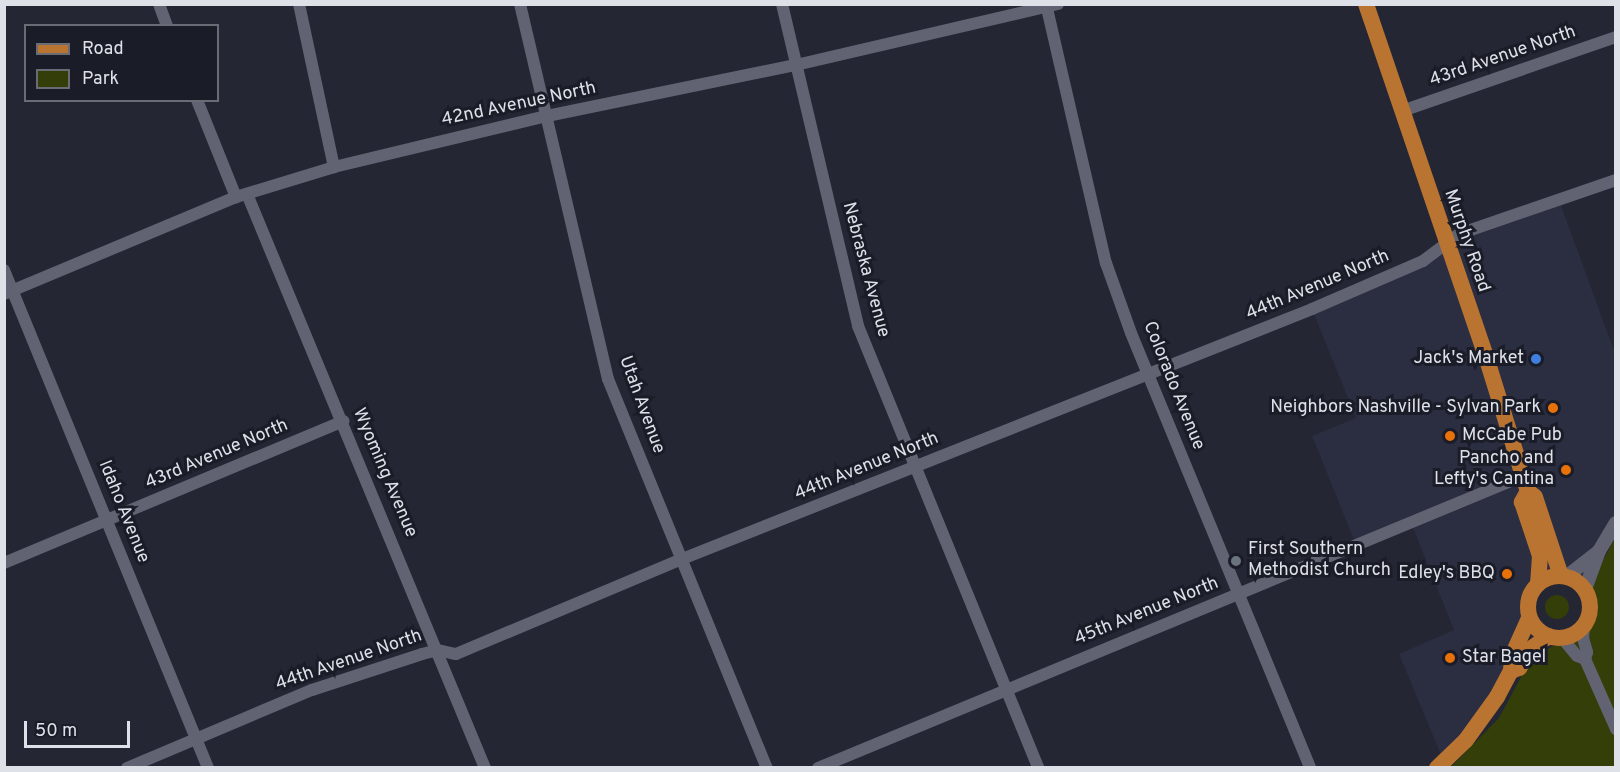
<!DOCTYPE html>
<style>
body{margin:0}
#map{position:relative;width:1620px;height:772px;overflow:hidden;background:#242633;font-family:Overpass,sans-serif}
div>[style]{position:absolute}
[style*='--x']{left:calc(var(--x)*1px);top:calc(var(--y)*1px);width:calc(var(--w)*1px);rotate:calc(var(--a)*1deg)}
.built>*{inset:0;background:#2b2d40}
.green>*{inset:0;background:#343e08}
.round{border-radius:50%}
.minor>*{height:12px;margin:-6px;padding:0 6px;transform-origin:6px;border-radius:6px;background:#616372}
.tertiary>*{height:14px;margin:-7px;padding:0 7px;transform-origin:7px;border-radius:7px;background:#616372}
.primary>*{height:16px;margin:-8px;padding:0 8px;transform-origin:8px;border-radius:8px;background:#ba7431}
.primary>.ring{margin:-8px;padding:0;box-sizing:content-box;background:none;border:16px solid #ba7431;border-radius:50%}
.dots>*{width:16px;height:16px;translate:-50% -50%;box-sizing:border-box;border:3px solid #1a1c28;border-radius:50%}
span{translate:-50% -50%;white-space:nowrap;text-align:center;line-height:1.15;-webkit-text-stroke:6px #1a1c28;paint-order:stroke}
.street-label{font-size:18px;color:#dfe1e9}
.poi-label{font-size:18px;color:#dfe1e9}
.right{translate:-100% -50%;text-align:right}
.left{translate:0 -50%;text-align:left}
.frame{position:absolute;inset:0;border:6px solid #dfe1e9;pointer-events:none}
.legend{position:absolute;left:24px;top:24px;width:195px;height:78px;box-sizing:border-box;background:#1a1c28;border:2px solid #696b75;margin:0;padding:8px 10px;list-style:none;font-size:18px;color:#dfe1e9}
.legend li{display:flex;align-items:center;gap:12px;height:30px}
.legend b{width:30px;border:2px solid #696b75}
.scale{position:absolute;left:24px;top:721px;width:106px;height:27px;box-sizing:border-box;border:3px solid #dfe1e9;border-top:0;padding-left:8px;font-size:18px;line-height:21px;white-space:nowrap;color:#dfe1e9;-webkit-text-stroke:4px #1a1c28;paint-order:stroke}
</style>
<div id="map">
<div class="built">
<i style="clip-path:polygon(1559px 200px,1615px 353px,1615px 523px,1599px 551px,1561px 576px,1543px 580px,1536px 586px,1528px 602px,1529px 618px,1511px 671px,1444px 762px,1399px 654px,1454px 630px,1411px 523px,1356px 545px,1312px 436px,1356px 418px,1312px 309px,1423px 261px,1459px 234px)"></i>
</div>
<div class="green">
<i style="clip-path:polygon(1615px 538px,1615px 767px,1450px 768px,1499px 718px,1531px 658px,1575px 634px,1597px 572px)"></i>
<i class="round" style="left:1545px;top:595px;width:24px;height:24px"></i>
</div>
<div class="minor">
<i style="--x:159;--y:4;--w:23;--a:70"></i>
<i style="--x:299;--y:4;--w:167;--a:77.9"></i>
<i style="--x:520;--y:4;--w:385;--a:76.8"></i>
<i style="--x:608;--y:379;--w:420;--a:67.8"></i>
<i style="--x:782;--y:4;--w:331;--a:76.7"></i>
<i style="--x:858;--y:326;--w:477;--a:67.8"></i>
<i style="--x:1046;--y:4;--w:266;--a:77"></i>
<i style="--x:1106;--y:263;--w:74;--a:70.3"></i>
<i style="--x:1131;--y:333;--w:470;--a:67.6"></i>
<i style="--x:197;--y:100;--w:105;--a:68.1"></i>
<i style="--x:1402;--y:111;--w:226;--a:-19.1"></i>
<i style="--x:247;--y:194;--w:621;--a:67.48"></i>
<i style="--x:4;--y:270;--w:538;--a:67.72"></i>
<i style="--x:4;--y:294;--w:251;--a:-22.7"></i>
<i style="--x:236;--y:197;--w:102;--a:-17"></i>
<i style="--x:334;--y:167;--w:219;--a:-13.5"></i>
<i style="--x:547;--y:116;--w:254;--a:-11.6"></i>
<i style="--x:796;--y:65;--w:269;--a:-13.1"></i>
<i style="--x:4;--y:563;--w:368;--a:-22.7"></i>
<i style="--x:1584;--y:625;--w:13;--a:94"></i>
<i style="--x:1583;--y:638;--w:15;--a:74"></i>
<i style="--x:1587;--y:652;--w:7;--a:106"></i>
<i style="--x:1585;--y:659;--w:77;--a:66.1"></i>
<i style="--x:1562;--y:638;--w:23;--a:50"></i>
<i style="--x:1577;--y:656;--w:9;--a:21"></i>
<i style="--x:127;--y:768;--w:201;--a:-22.9"></i>
<i style="--x:312;--y:690;--w:116;--a:-18.1"></i>
<i style="--x:422;--y:654;--w:16;--a:-14"></i>
<i style="--x:438;--y:650;--w:18;--a:13"></i>
<i style="--x:456;--y:654;--w:245;--a:-22.8"></i>
<i style="--x:682;--y:559;--w:678;--a:-21.64"></i>
<i style="--x:1312;--y:309;--w:121;--a:-23.4"></i>
<i style="--x:1423;--y:261;--w:45;--a:-36.9"></i>
<i style="--x:1459;--y:234;--w:166;--a:-19"></i>
<i style="--x:818;--y:768;--w:763;--a:-22.5"></i>
</div>
<div class="tertiary">
<i style="--x:1566;--y:577;--w:39;--a:-38"></i>
<i style="--x:1585;--y:589;--w:40;--a:-69.8"></i>
<i style="--x:1599;--y:551;--w:33;--a:-59"></i>
</div>
<div class="primary">
<i style="--x:1366;--y:4;--w:379;--a:71.2"></i>
<i style="--x:1488;--y:363;--w:118;--a:72.8"></i>
<i style="--x:1523;--y:476;--w:16;--a:72"></i>
<i style="--x:1528;--y:491;--w:9;--a:41"></i>
<i style="--x:1535;--y:497;--w:83;--a:71.8"></i>
<i style="--x:1528;--y:491;--w:13;--a:119"></i>
<i style="--x:1522;--y:502;--w:57;--a:71.6"></i>
<i style="--x:1540;--y:556;--w:28;--a:94"></i>
<i class="ring" style="left:1528px;top:576px;width:46px;height:46px"></i>
<i style="--x:1511;--y:671;--w:9;--a:-21"></i>
<i style="--x:1519;--y:668;--w:25;--a:-56"></i>
<i style="--x:1533;--y:647;--w:19;--a:-35"></i>
<i style="--x:1437;--y:768;--w:40;--a:-44"></i>
<i style="--x:1466;--y:740;--w:53;--a:-54.2"></i>
<i style="--x:1497;--y:697;--w:30;--a:-62"></i>
<i style="--x:1511;--y:671;--w:15;--a:-86"></i>
<i style="--x:1512;--y:656;--w:42;--a:-65.9"></i>
</div>
<div class="dots">
<i style="left:1536px;top:359px;background:#3f7fe0"></i>
<i style="left:1553px;top:408px;background:#e8710a"></i>
<i style="left:1450px;top:436px;background:#e8710a"></i>
<i style="left:1566px;top:470px;background:#e8710a"></i>
<i style="left:1236px;top:561px;background:#6b7280"></i>
<i style="left:1507px;top:574px;background:#e8710a"></i>
<i style="left:1450px;top:658px;background:#e8710a"></i>
</div>
<div class="street-label">
<span style="left:1503px;top:57px;rotate:-19deg">43rd Avenue North</span>
<span style="left:519px;top:105px;rotate:-12deg">42nd Avenue North</span>
<span style="left:1466px;top:241px;rotate:71deg">Murphy Road</span>
<span style="left:865px;top:270px;rotate:75deg">Nebraska Avenue</span>
<span style="left:1318px;top:286px;rotate:-23deg">44th Avenue North</span>
<span style="left:1173px;top:386px;rotate:68deg">Colorado Avenue</span>
<span style="left:641px;top:405px;rotate:70deg">Utah Avenue</span>
<span style="left:217px;top:455px;rotate:-23deg">43rd Avenue North</span>
<span style="left:867px;top:467px;rotate:-22deg">44th Avenue North</span>
<span style="left:384px;top:473px;rotate:67deg">Wyoming Avenue</span>
<span style="left:123px;top:512px;rotate:68deg">Idaho Avenue</span>
<span style="left:1147px;top:612px;rotate:-22deg">45th Avenue North</span>
<span style="left:349px;top:661px;rotate:-19deg">44th Avenue North</span>
</div>
<div class="poi-label">
<span class="right" style="left:1524px;top:359px">Jack's Market</span>
<span class="right" style="left:1541px;top:408px">Neighbors Nashville - Sylvan Park</span>
<span class="left" style="left:1462px;top:436px">McCabe Pub</span>
<span class="right" style="left:1554px;top:470px">Pancho and<br>Lefty's Cantina</span>
<span class="left" style="left:1248px;top:561px">First Southern<br>Methodist Church</span>
<span class="right" style="left:1495px;top:574px">Edley's BBQ</span>
<span class="left" style="left:1462px;top:658px">Star Bagel</span>
</div>
<div class="frame"></div>
<ul class="legend">
<li><b style="height:8px;background:#ba7431"></b>Road</li>
<li><b style="height:16px;background:#343e08"></b>Park</li>
</ul>
<div class="scale">50 m</div>
</div>
